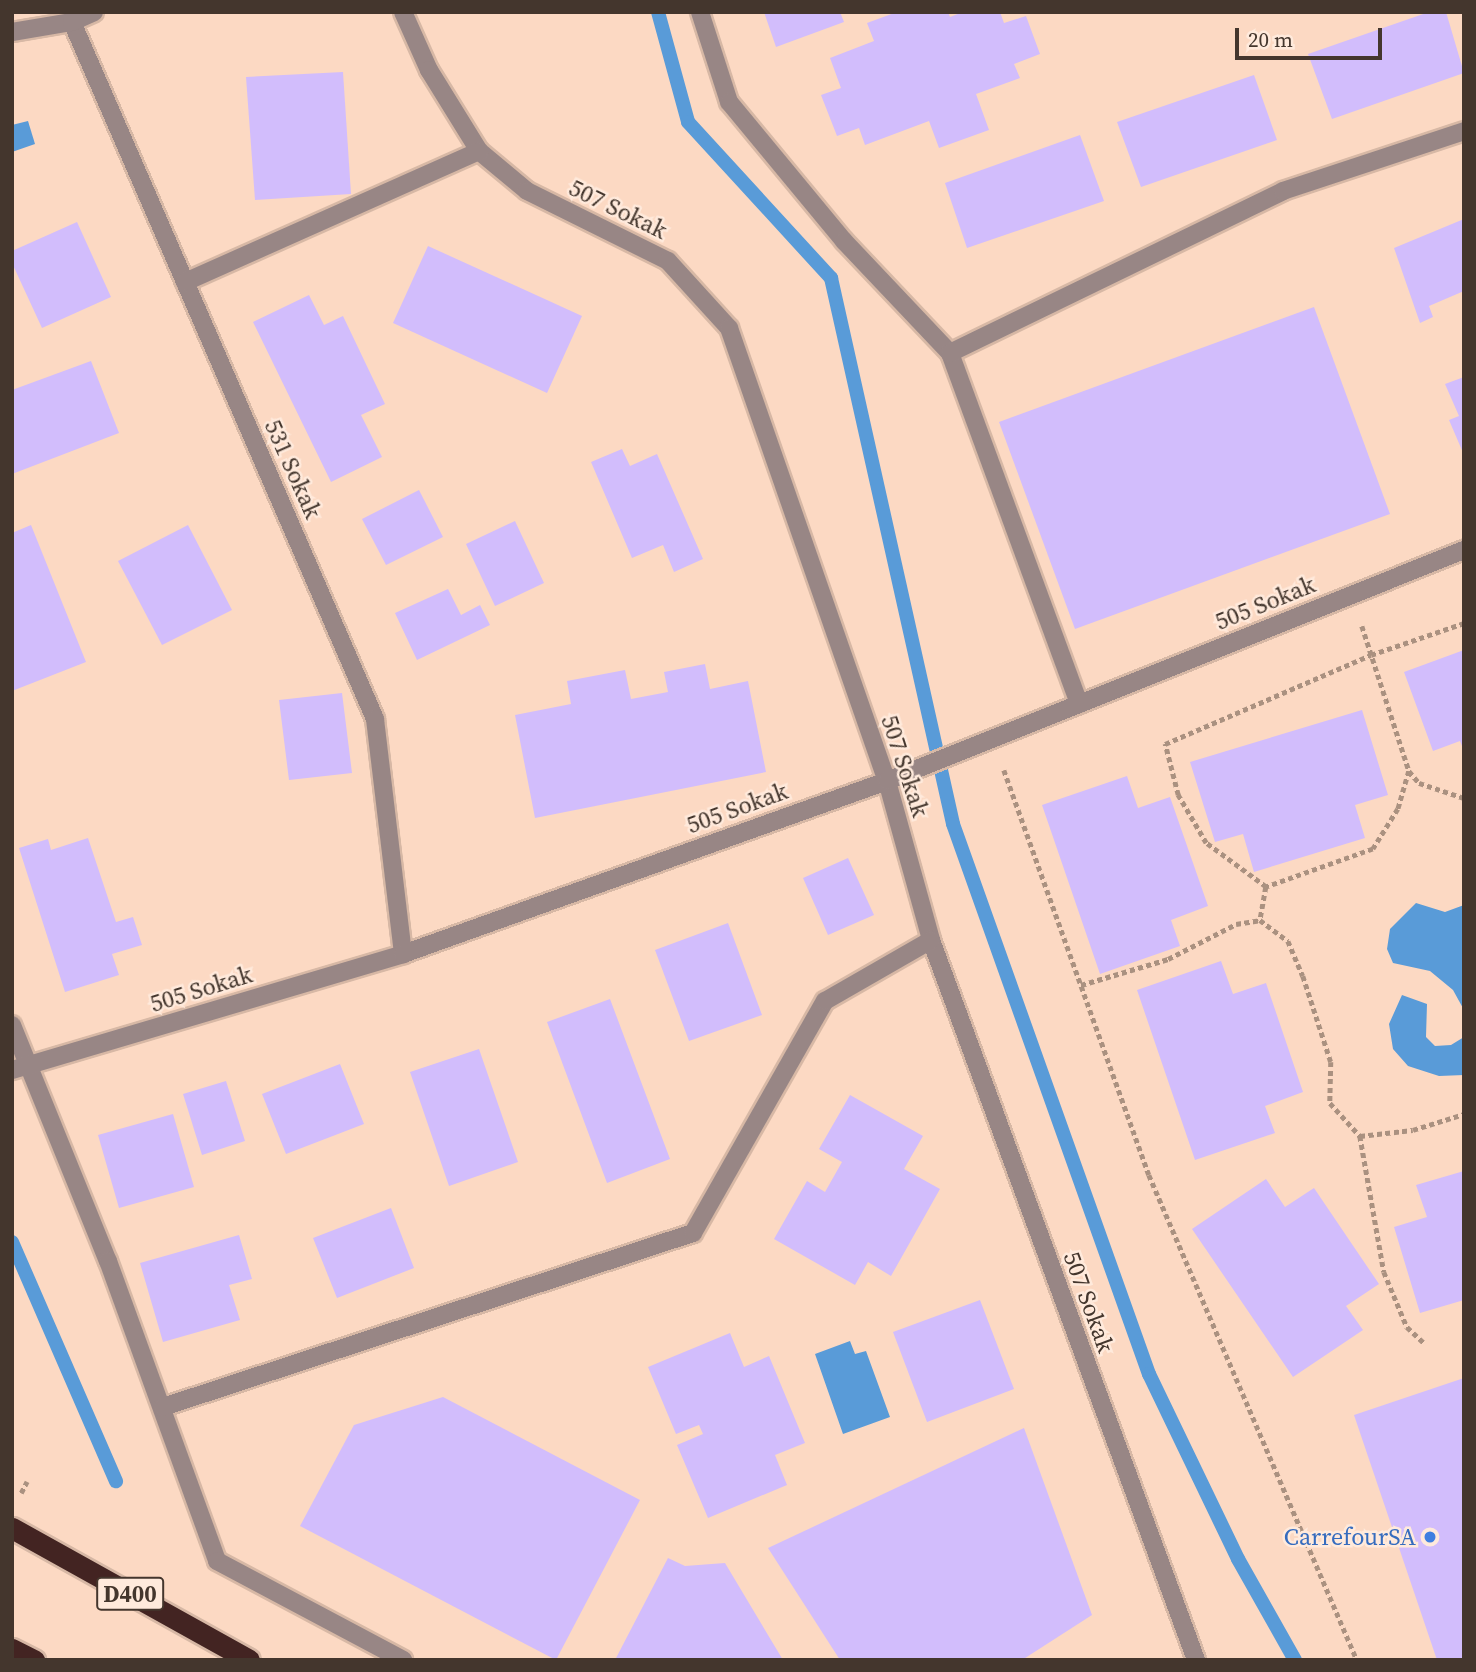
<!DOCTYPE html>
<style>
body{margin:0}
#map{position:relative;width:1476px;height:1672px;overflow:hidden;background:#fcd9c3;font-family:"Source Serif 4",serif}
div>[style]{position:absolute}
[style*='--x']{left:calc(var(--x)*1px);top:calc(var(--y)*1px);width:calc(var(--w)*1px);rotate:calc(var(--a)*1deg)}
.water>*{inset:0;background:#599bd8}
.stream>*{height:14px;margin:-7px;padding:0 7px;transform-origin:7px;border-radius:7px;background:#599bd8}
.building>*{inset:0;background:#d2bdfc}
.path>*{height:4.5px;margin-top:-2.25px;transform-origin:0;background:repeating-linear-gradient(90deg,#aa9180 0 5px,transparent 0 8.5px)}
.roads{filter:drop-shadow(2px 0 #d7b8a5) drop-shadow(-2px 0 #d7b8a5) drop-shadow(0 2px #d7b8a5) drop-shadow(0 -2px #d7b8a5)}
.minor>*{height:18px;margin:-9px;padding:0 9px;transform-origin:9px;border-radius:9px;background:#988685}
.highway>*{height:21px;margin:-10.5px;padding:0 10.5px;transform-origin:10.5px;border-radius:10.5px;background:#432422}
.dots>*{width:19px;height:19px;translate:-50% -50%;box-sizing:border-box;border:4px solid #ffeadc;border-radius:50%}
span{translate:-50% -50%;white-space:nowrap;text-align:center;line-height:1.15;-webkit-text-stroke:5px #ffeadc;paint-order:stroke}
.shield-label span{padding:2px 5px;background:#ffeadc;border:2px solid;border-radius:5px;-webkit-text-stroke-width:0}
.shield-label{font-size:23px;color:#44362d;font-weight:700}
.street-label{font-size:24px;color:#44362d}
.shop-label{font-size:24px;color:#366cbe}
.right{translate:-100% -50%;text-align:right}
.frame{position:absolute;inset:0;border:14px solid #44362d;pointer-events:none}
.scale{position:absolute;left:1235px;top:28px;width:147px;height:32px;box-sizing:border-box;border:4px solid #44362d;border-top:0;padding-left:9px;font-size:21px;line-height:24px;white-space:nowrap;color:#44362d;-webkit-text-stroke:5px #ffeadc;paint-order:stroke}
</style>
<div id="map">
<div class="water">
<i style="clip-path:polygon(28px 121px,35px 144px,12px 152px,12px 125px)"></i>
<i style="clip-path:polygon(1416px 903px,1445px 912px,1464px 905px,1464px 1010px,1453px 990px,1430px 971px,1393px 963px,1387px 949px,1390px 929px)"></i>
<i style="clip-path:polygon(1402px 995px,1427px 1004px,1426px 1037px,1435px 1046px,1451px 1045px,1464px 1037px,1464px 1075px,1439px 1076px,1408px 1066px,1393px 1049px,1389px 1024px)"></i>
<i style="clip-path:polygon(850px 1341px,855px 1354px,866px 1351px,890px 1417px,843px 1434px,815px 1354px)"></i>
</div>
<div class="stream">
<i style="--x:658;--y:12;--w:114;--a:74.7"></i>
<i style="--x:688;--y:122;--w:212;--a:47.5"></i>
<i style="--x:831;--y:278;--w:559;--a:77.4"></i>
<i style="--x:953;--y:824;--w:584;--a:70.39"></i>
<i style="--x:1149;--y:1374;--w:205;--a:64.3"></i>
<i style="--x:1238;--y:1559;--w:116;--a:60.6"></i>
<i style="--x:12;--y:1242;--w:261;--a:66.5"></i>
</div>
<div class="building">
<i style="clip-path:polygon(764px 12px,840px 12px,844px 22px,776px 47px)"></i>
<i style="clip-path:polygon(897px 12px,948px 12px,950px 17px,963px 12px,1000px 12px,1004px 23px,1026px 16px,1040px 54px,1014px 64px,1020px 78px,976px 94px,989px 130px,939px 148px,929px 121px,865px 145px,859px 128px,837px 136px,821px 95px,841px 88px,830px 58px,874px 41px,867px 23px)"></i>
<i style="clip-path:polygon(1429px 12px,1446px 12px,1464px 73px,1332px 119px,1308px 54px)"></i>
<i style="clip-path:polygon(343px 72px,351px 194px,255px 200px,246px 77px)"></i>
<i style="clip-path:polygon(1254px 75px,1277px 140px,1141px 187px,1117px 122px)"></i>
<i style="clip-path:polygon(1080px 135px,1104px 201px,967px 248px,945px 183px)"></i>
<i style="clip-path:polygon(1464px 219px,1464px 291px,1429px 306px,1433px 317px,1420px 323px,1394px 248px)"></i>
<i style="clip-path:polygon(77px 222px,111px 297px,42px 328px,12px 263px,12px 251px)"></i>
<i style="clip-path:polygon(428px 246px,582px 316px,547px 393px,393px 323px)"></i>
<i style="clip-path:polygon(309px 295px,324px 325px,343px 316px,385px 404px,361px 415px,382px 457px,331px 482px,253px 322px)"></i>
<i style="clip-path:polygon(1314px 307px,1390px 514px,1075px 629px,999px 422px)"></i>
<i style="clip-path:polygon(91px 361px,119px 433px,12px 474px,12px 390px)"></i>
<i style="clip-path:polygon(1464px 377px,1464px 455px,1449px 420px,1459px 416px,1445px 384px)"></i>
<i style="clip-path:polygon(622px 449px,630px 466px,657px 454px,703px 559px,674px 572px,663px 545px,632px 558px,591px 462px)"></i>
<i style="clip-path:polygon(419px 490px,443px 537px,386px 565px,362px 519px)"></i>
<i style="clip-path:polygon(515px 521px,544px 583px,495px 606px,466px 544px)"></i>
<i style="clip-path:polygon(31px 525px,86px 662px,12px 691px,12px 533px)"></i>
<i style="clip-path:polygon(188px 525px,232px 610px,162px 645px,118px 561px)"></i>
<i style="clip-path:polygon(448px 589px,461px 615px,480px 605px,490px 625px,417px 660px,395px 613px)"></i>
<i style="clip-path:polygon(1464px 650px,1464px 751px,1460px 741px,1433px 751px,1404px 672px)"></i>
<i style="clip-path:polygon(705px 664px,710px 689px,748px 681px,766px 772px,535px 818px,515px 715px,571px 704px,567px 681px,625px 670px,631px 699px,668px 692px,664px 672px)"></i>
<i style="clip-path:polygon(342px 693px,352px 773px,289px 780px,279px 700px)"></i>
<i style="clip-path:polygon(1362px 710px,1388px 795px,1355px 805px,1365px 838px,1254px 872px,1243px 834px,1215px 842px,1190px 762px)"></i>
<i style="clip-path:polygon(1127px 776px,1138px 808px,1170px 797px,1208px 906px,1171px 920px,1180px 946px,1100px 974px,1042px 805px)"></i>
<i style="clip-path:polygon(88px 838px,116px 922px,133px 917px,142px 945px,112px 954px,119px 975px,65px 992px,19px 848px,48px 839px,51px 850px)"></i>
<i style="clip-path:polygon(848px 858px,874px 915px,828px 935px,803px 878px)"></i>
<i style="clip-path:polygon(728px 923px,762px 1015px,689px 1041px,655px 950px)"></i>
<i style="clip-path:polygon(1221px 961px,1233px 994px,1266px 983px,1303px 1092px,1265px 1106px,1275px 1133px,1195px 1160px,1137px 990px)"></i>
<i style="clip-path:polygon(610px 999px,670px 1159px,607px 1183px,547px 1022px)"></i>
<i style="clip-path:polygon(479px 1049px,518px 1162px,449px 1186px,410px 1072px)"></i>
<i style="clip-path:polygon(340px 1064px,364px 1124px,286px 1154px,262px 1094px)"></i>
<i style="clip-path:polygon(226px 1081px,245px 1141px,202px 1155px,183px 1094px)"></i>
<i style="clip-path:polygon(850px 1095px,923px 1136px,904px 1169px,940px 1189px,891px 1276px,868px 1262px,855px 1285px,774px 1239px,807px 1181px,825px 1192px,842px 1162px,819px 1149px)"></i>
<i style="clip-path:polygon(173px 1114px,194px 1187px,119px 1208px,98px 1135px)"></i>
<i style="clip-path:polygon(1464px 1171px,1464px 1300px,1420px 1313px,1394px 1227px,1427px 1217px,1416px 1185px)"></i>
<i style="clip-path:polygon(1266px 1179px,1285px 1207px,1314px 1188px,1379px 1284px,1346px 1306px,1363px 1330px,1293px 1377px,1192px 1229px)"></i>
<i style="clip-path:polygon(391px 1208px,414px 1268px,337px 1298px,313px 1238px)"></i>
<i style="clip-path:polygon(239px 1235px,252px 1279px,229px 1285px,240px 1320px,163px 1342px,140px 1263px)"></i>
<i style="clip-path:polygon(980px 1300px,1014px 1389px,927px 1422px,893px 1332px)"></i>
<i style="clip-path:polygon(730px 1333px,744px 1367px,769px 1356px,805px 1443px,775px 1455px,787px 1485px,708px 1518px,677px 1445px,703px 1434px,699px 1425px,676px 1434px,648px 1367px)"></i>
<i style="clip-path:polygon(1464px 1378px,1464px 1660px,1437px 1660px,1354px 1415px)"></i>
<i style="clip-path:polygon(443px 1397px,640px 1500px,556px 1660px,300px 1526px,354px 1425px)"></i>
<i style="clip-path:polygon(1024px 1428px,1092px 1615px,1022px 1660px,840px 1660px,768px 1548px)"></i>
<i style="clip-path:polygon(668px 1558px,685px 1566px,725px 1563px,783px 1660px,615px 1660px)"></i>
</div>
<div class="path">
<i style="--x:1362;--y:626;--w:152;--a:72"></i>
<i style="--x:1409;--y:771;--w:16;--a:50"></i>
<i style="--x:1419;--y:783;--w:47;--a:18.4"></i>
<i style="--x:1004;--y:770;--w:430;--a:70.3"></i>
<i style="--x:1149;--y:1175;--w:528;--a:66.79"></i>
<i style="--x:1409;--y:771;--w:40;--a:106"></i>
<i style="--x:1398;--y:809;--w:47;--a:122"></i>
<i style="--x:1373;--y:849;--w:114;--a:160.4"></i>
<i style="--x:1266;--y:887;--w:74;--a:-143.7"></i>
<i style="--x:1206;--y:843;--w:56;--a:-120.3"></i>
<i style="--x:1178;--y:795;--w:53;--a:-104.3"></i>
<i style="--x:1165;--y:744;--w:224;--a:-23.4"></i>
<i style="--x:1371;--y:655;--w:98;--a:-19"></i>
<i style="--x:1266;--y:887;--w:34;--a:100"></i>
<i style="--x:1260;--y:920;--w:35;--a:37"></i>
<i style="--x:1288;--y:941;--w:38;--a:67"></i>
<i style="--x:1303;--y:976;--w:90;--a:72"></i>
<i style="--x:1331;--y:1062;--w:41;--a:91.4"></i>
<i style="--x:1330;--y:1103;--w:45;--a:47.7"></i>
<i style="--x:1360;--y:1136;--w:53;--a:-6.5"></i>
<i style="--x:1413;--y:1130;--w:53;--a:-17.4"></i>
<i style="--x:1081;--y:985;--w:91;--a:-16.6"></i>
<i style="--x:1168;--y:959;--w:76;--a:-27.2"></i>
<i style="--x:1236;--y:924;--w:24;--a:-9"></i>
<i style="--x:1360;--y:1136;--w:138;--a:80"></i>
<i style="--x:1384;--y:1272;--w:60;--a:67.3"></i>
<i style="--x:1407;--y:1327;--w:23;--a:43"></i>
<i style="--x:21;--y:1493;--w:13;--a:-63"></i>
</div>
<div class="roads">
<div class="minor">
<i style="--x:403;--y:12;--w:64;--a:65.9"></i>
<i style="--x:429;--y:70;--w:95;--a:58.3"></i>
<i style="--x:479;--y:151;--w:62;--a:39.8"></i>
<i style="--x:527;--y:191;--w:157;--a:26.4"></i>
<i style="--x:668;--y:261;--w:91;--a:47.7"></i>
<i style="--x:729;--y:328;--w:480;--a:70.8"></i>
<i style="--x:887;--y:781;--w:165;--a:74.5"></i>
<i style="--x:931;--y:940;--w:767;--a:69.79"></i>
<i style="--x:700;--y:12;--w:95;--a:72.1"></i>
<i style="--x:729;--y:102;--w:180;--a:50.4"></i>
<i style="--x:844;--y:241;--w:154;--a:46.6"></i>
<i style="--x:950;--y:353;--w:374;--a:69.8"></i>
<i style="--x:72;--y:22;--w:760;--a:66.5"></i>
<i style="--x:375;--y:719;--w:237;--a:83.2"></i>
<i style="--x:12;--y:32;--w:61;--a:-9.5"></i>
<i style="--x:72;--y:22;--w:24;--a:-24"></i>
<i style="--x:185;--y:282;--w:322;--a:-24"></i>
<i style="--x:950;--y:353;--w:370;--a:-25.9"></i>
<i style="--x:1283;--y:191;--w:191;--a:-18.3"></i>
<i style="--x:12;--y:1025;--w:255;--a:67.9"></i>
<i style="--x:108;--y:1261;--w:319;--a:70"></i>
<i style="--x:217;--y:1561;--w:211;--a:28"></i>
<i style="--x:12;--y:1070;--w:408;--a:-16.5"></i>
<i style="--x:403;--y:954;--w:514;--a:-19.67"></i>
<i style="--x:887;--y:781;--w:622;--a:-21.82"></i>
<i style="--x:163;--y:1407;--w:558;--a:-18.18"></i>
<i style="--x:693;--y:1233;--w:267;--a:-60.4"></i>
<i style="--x:825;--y:1001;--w:122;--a:-29.9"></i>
</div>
<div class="highway">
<i style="--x:12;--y:1528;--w:271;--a:29.1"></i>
<i style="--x:12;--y:1649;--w:25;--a:27"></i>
</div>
</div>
<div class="dots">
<i style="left:1430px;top:1537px;background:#3f7fe0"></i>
</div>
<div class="shield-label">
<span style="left:130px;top:1594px">D400</span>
</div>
<div class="street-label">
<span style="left:618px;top:209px;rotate:26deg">507 Sokak</span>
<span style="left:293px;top:469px;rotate:66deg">531 Sokak</span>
<span style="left:1265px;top:603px;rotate:-22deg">505 Sokak</span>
<span style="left:905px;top:766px;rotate:72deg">507 Sokak</span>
<span style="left:737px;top:808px;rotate:-20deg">505 Sokak</span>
<span style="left:201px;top:989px;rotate:-17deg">505 Sokak</span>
<span style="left:1089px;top:1302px;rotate:70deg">507 Sokak</span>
</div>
<div class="shop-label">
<span class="right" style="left:1416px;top:1537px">CarrefourSA</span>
</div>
<div class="frame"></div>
<div class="scale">20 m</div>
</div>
